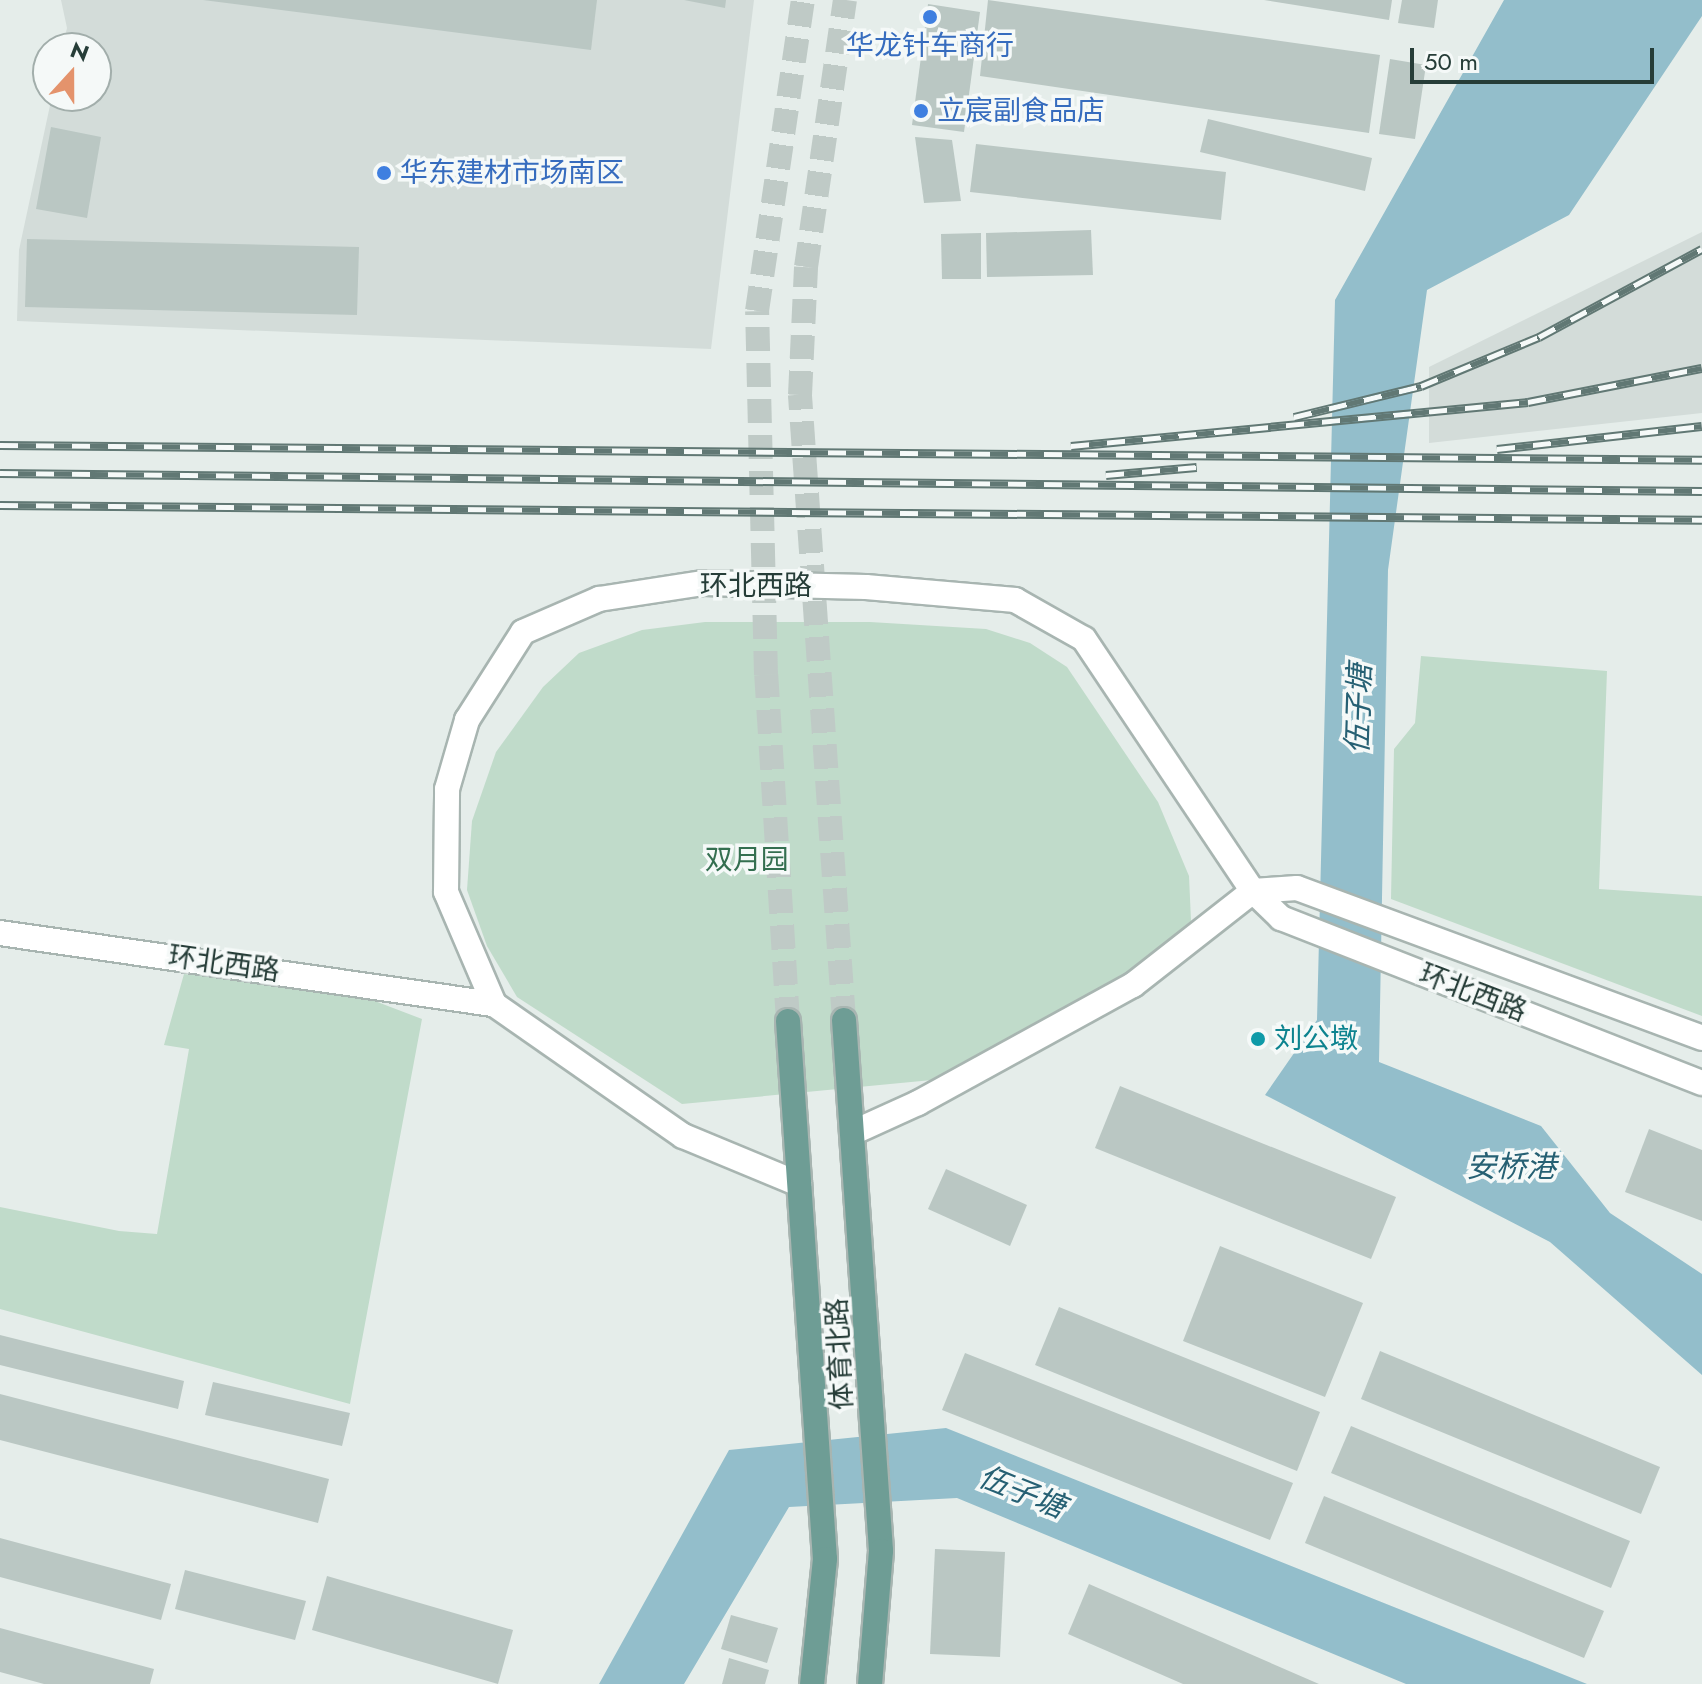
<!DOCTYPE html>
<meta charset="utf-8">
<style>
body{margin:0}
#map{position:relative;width:1702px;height:1684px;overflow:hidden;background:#e5edea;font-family:Jost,"Noto Sans SC",sans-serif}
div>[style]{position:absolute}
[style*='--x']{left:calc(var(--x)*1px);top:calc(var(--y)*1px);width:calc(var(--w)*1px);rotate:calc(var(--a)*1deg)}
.built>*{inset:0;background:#d3dcd9}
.green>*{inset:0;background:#c0dbca}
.water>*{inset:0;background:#93becb}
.building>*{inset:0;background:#bac7c3}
.major-tunnel>*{height:24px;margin-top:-12px;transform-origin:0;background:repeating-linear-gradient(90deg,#bfcac6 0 24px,transparent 0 36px)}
.roads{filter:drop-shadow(2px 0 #a8b5b1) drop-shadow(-2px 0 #a8b5b1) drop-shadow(0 2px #a8b5b1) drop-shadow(0 -2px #a8b5b1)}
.minor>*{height:24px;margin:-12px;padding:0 12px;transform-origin:12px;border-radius:12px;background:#fff}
.major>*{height:24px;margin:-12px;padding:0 12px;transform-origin:12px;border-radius:12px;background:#6e9d95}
.rail>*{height:9px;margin-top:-4.5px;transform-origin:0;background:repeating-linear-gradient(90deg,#f5f9f8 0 18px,#617874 0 36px);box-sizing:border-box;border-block:2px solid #617874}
.dots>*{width:22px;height:22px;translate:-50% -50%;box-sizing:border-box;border:4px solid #f5f9f8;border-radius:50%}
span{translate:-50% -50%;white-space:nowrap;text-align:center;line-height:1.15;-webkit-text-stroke:7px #f5f9f8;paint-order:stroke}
.shop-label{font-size:28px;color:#366cbe}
.left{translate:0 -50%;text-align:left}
.street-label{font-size:28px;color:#263d38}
.park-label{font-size:28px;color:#346f50}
.culture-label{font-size:28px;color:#0d838f}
.water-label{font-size:30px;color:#266073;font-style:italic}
.north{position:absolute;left:32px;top:32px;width:80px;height:80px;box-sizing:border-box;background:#f5f9f8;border:2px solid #a2aeab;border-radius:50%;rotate:21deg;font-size:22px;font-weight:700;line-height:32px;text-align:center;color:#263d38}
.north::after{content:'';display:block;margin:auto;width:28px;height:36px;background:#e4936c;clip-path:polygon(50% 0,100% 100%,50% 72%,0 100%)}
.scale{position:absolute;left:1410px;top:48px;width:244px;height:36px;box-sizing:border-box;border:4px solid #263d38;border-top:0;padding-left:10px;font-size:24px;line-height:28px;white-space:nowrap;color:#263d38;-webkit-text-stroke:6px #f5f9f8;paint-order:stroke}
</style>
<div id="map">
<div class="built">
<i style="clip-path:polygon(61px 0,754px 0,711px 349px,17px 321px,19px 250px,52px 96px,96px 96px,96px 48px,62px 48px,67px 28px)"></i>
<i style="clip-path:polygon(1702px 232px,1702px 413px,1429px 443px,1429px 367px)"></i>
</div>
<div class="green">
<i style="clip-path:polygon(705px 622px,870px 622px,986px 629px,1030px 643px,1067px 667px,1158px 802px,1189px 876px,1191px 921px,1122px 979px,932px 1080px,682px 1104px,517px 997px,487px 946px,467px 890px,472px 821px,496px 752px,543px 687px,579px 653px,642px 630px)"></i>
<i style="clip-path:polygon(1421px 656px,1607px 671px,1599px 889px,1702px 896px,1702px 1016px,1391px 899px,1394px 749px,1415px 723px)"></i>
<i style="clip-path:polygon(184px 974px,338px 987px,422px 1019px,350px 1404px,0 1309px,0 1207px,119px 1231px,157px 1234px,189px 1049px,164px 1045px)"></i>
</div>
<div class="water">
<i style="clip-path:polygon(1504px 0,1702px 0,1702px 16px,1569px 215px,1427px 290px,1388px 570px,1379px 1062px,1541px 1126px,1610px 1213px,1702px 1274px,1702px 1375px,1550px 1242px,1265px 1095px,1317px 1020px,1335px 300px)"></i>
<i style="clip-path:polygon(946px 1428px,1587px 1684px,1406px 1684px,957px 1498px,789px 1507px,684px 1684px,599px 1684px,729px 1450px)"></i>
</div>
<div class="building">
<i style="clip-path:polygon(203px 0,597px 0,591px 50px)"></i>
<i style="clip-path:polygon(684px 0,726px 0,725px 8px)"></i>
<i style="clip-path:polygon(988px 0,1380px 55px,1369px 133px,980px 76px)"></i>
<i style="clip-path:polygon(1264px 0,1392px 0,1389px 20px)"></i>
<i style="clip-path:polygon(1402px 0,1438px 0,1434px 28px,1398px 23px)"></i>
<i style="clip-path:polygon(928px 4px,980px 12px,964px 132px,912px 125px)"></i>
<i style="clip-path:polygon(1390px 59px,1426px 65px,1415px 139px,1379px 134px)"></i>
<i style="clip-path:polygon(1208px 119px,1372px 158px,1365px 191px,1200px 152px)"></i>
<i style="clip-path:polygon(51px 127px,101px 137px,87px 218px,36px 209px)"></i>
<i style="clip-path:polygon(915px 137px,952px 140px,961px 201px,924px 203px)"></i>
<i style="clip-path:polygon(976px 144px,1226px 172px,1221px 220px,970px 192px)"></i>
<i style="clip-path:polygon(1091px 230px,1093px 275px,987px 277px,986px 233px)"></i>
<i style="clip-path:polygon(981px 233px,981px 279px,942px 279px,941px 234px)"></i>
<i style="clip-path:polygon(27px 239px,359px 247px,357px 315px,25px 307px)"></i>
<i style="clip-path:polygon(1120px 1086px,1396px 1197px,1371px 1259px,1095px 1148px)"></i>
<i style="clip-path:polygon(1649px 1129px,1702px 1150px,1702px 1221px,1625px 1192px)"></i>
<i style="clip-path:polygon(946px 1169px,1027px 1205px,1010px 1246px,928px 1209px)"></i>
<i style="clip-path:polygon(1220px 1246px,1363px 1303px,1325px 1397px,1183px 1341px)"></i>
<i style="clip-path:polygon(1059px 1307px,1320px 1412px,1297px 1471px,1035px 1365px)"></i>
<i style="clip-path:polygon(0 1335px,184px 1381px,178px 1409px,0 1365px)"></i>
<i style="clip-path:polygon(1380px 1351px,1660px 1467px,1641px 1514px,1361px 1399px)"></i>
<i style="clip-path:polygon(965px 1353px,1293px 1483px,1270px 1540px,942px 1410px)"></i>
<i style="clip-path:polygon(213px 1382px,350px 1413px,342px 1446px,205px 1415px)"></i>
<i style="clip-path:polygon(0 1394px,329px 1479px,318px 1523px,0 1440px)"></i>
<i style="clip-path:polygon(1351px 1426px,1630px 1541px,1611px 1588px,1331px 1473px)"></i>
<i style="clip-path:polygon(1324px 1496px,1604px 1611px,1584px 1658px,1305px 1543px)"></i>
<i style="clip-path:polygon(0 1538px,171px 1584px,161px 1620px,0 1577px)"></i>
<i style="clip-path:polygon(935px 1549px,1005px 1552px,1000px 1657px,930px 1654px)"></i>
<i style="clip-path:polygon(185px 1570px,306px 1601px,295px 1640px,175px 1609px)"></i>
<i style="clip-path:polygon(327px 1576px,513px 1630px,498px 1684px,312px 1630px)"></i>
<i style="clip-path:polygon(1089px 1584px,1319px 1684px,1183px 1684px,1068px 1634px)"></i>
<i style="clip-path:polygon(731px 1615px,778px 1628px,767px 1663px,721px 1649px)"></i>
<i style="clip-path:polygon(0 1628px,154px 1669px,150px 1684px,44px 1684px,0 1672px)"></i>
<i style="clip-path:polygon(729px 1658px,769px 1670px,765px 1684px,722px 1684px)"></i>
</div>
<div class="major-tunnel">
<i style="--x:844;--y:1020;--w:627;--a:-94.03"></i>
<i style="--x:800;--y:395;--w:128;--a:-87.3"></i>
<i style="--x:806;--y:267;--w:270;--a:-81.7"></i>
<i style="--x:788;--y:1021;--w:347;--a:-93.6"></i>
<i style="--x:766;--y:675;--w:364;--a:-91.4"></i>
<i style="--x:757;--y:311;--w:314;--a:-81.6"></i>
</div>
<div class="roads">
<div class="minor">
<i style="--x:0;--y:933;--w:499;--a:8.2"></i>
<i style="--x:854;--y:1132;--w:70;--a:-24.4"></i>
<i style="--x:918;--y:1103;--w:245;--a:-28.8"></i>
<i style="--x:1133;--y:985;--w:152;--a:-38.1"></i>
<i style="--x:1253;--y:891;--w:44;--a:-3.9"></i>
<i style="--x:1297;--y:888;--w:432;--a:20.3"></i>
<i style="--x:799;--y:1184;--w:126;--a:-157.5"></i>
<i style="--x:683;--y:1136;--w:231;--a:-145.1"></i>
<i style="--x:494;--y:1004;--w:122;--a:-113.2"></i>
<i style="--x:446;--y:892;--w:103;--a:-89.4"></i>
<i style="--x:447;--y:789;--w:72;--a:-73.8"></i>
<i style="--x:467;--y:720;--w:104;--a:-57.5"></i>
<i style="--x:523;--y:632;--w:83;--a:-23.5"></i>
<i style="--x:599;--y:599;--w:106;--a:-8.7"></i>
<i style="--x:704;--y:583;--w:162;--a:1.4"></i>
<i style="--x:866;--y:587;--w:150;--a:5"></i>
<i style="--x:1015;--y:600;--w:79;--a:29.5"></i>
<i style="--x:1084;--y:639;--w:303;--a:56.2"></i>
<i style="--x:1253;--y:891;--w:39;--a:44"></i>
<i style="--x:1281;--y:918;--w:452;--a:21.4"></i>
</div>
<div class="major">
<i style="--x:844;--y:1020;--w:532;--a:86.01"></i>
<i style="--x:881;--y:1551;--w:133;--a:94.7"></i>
<i style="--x:788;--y:1021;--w:539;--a:86.07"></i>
<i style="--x:825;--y:1559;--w:126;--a:95.9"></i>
</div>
</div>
<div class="rail">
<i style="--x:1294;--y:417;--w:131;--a:-13.7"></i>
<i style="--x:1421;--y:386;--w:128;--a:-22.6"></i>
<i style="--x:1539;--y:337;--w:185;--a:-28.4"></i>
<i style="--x:0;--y:445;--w:1702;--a:0.5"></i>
<i style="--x:1071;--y:446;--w:459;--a:-5.5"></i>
<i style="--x:1528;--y:402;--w:177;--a:-11.1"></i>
<i style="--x:1497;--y:449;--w:206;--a:-6.4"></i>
<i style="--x:0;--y:473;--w:1702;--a:0.61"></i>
<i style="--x:1106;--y:475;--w:91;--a:-5"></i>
<i style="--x:0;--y:505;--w:1702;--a:0.5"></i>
</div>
<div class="dots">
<i style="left:930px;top:17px;background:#3f7fe0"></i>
<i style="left:921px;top:111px;background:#3f7fe0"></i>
<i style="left:384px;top:173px;background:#3f7fe0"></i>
<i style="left:1258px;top:1039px;background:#0f9aa8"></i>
</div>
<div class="shop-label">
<span style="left:930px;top:46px">华龙针车商行</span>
<span class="left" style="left:937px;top:111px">立宸副食品店</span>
<span class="left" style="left:400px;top:173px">华东建材市场南区</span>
</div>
<div class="street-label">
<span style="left:756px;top:586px">环北西路</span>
<span style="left:224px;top:964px;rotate:8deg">环北西路</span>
<span style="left:1473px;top:993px;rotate:21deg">环北西路</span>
<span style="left:840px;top:1354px;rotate:-93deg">体育北路</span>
</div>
<div class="park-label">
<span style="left:747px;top:860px">双月园</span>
</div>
<div class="culture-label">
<span class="left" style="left:1274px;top:1039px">刘公墩</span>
</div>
<div class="water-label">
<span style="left:1359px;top:709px;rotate:-88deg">伍子塘</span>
<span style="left:1511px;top:1167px">安桥港</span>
<span style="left:1022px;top:1492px;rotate:22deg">伍子塘</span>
</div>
<div class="north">N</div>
<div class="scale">50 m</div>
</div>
